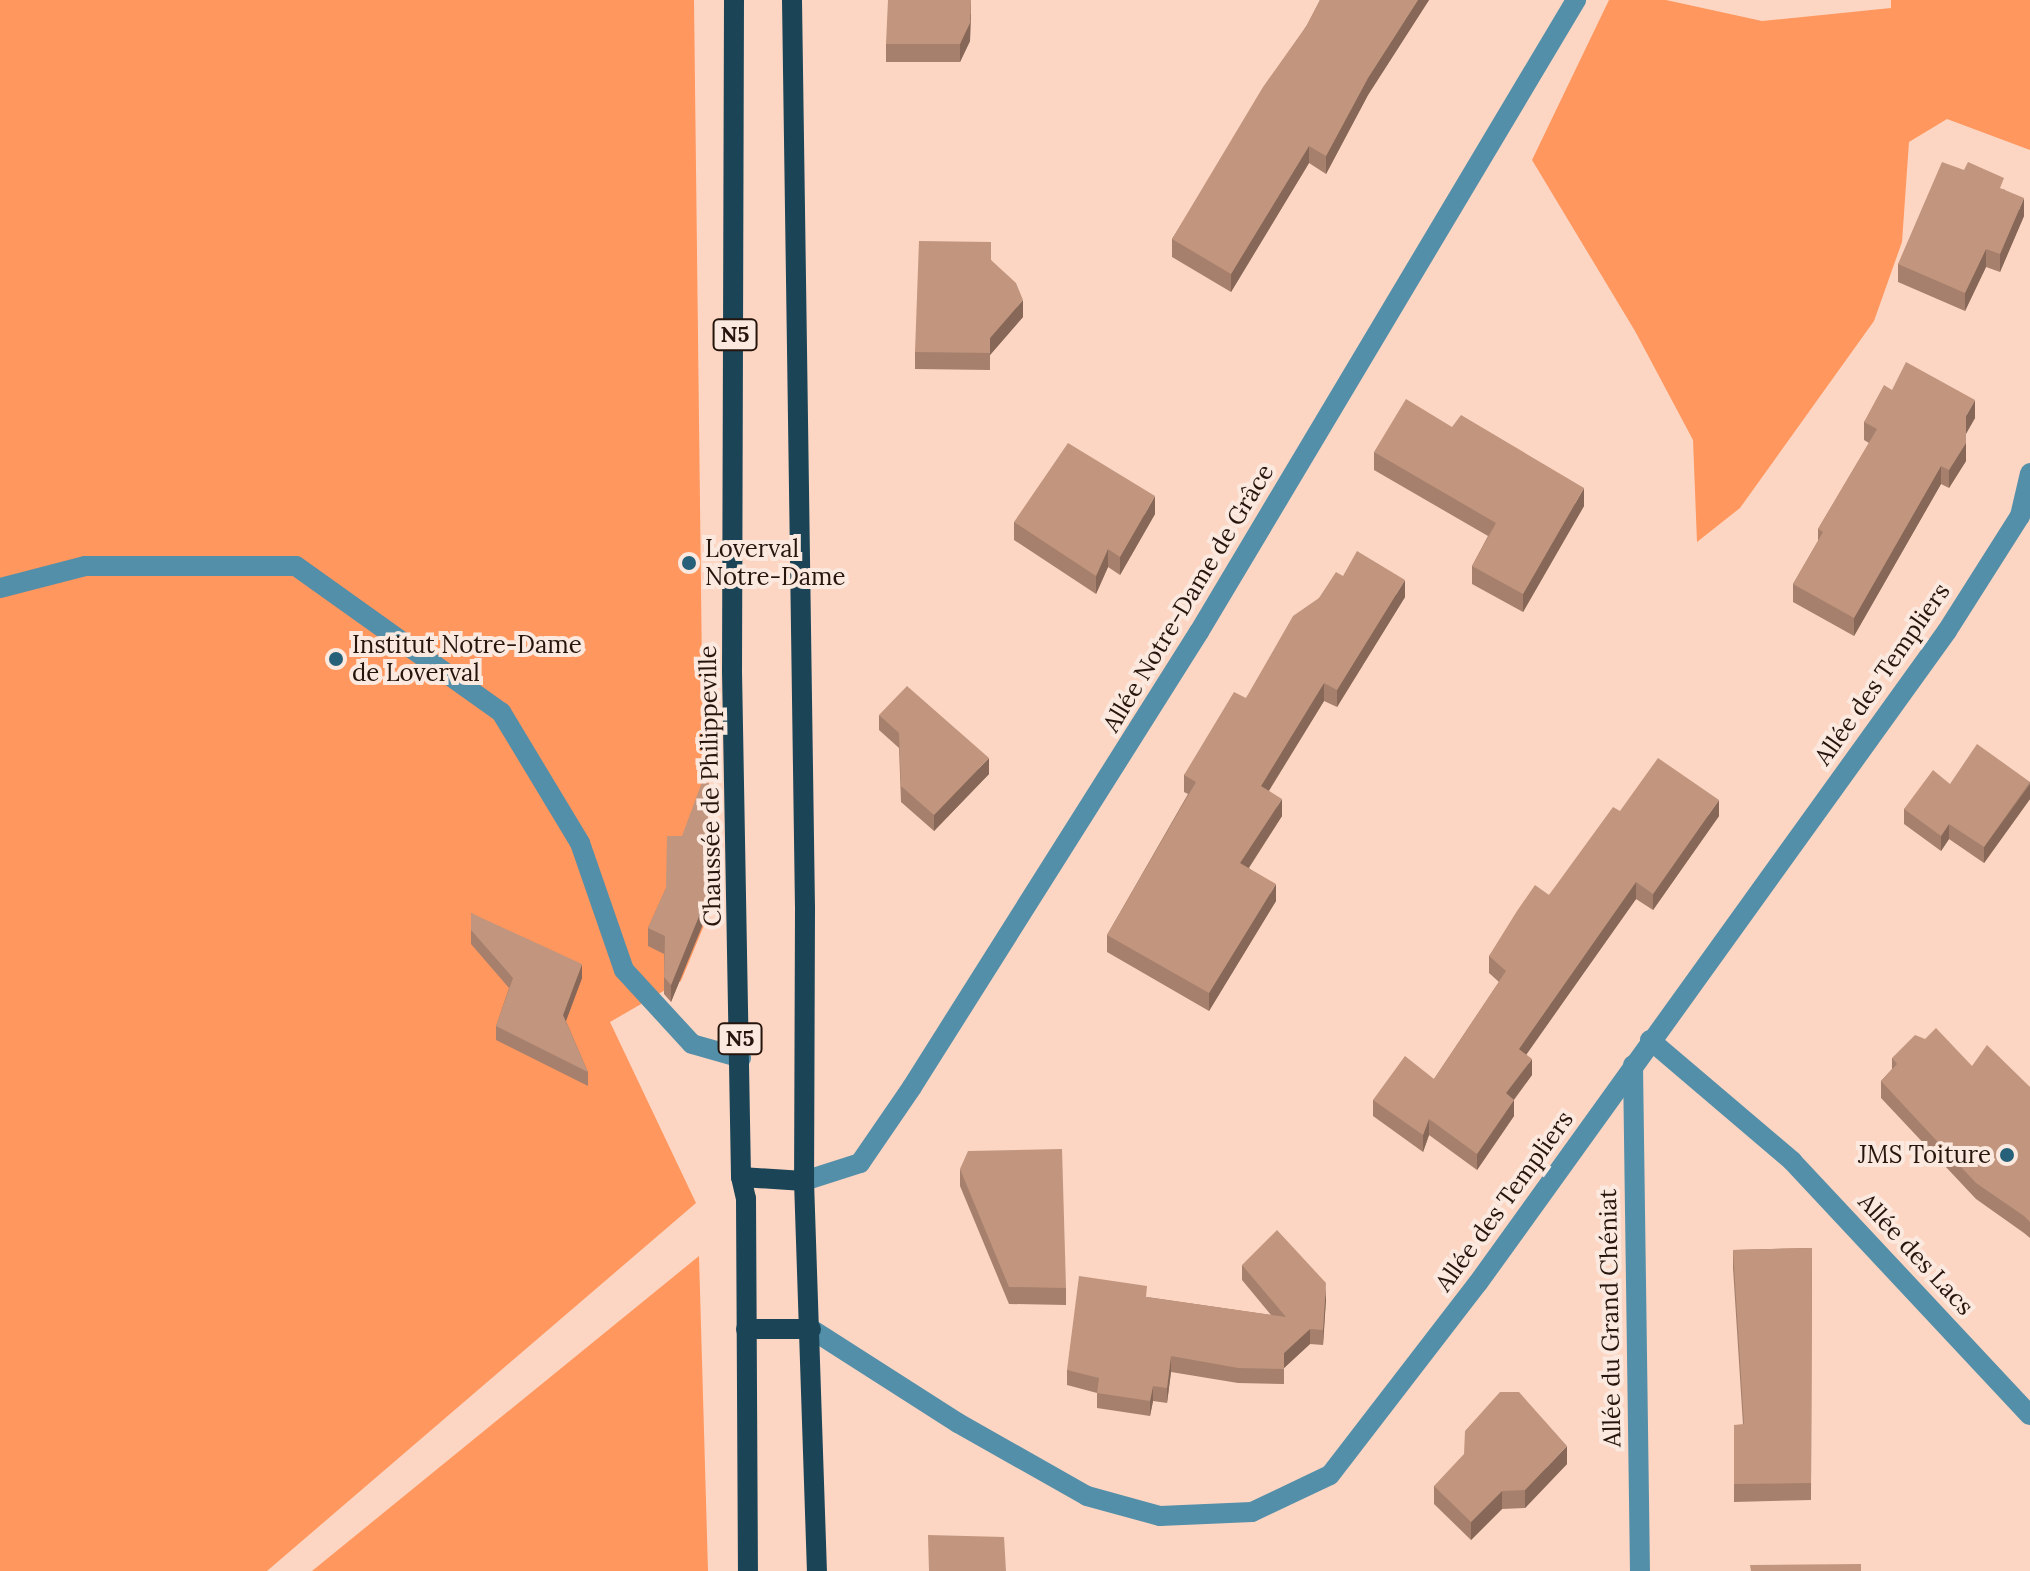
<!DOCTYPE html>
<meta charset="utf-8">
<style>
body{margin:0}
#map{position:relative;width:2030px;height:1571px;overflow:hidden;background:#fcd6c3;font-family:Lora,serif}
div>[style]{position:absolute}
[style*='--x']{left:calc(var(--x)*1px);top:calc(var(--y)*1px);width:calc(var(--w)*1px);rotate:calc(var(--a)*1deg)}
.green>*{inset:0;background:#ff975e}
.service>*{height:20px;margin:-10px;padding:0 10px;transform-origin:10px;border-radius:10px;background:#548fa9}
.minor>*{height:20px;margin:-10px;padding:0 10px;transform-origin:10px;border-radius:10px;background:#548fa9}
.primary>*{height:20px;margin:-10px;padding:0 10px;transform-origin:10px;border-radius:10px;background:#1b4557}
.wall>*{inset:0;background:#a6806c}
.shaded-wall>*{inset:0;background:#876858}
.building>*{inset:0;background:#c1957e}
.dots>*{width:22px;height:22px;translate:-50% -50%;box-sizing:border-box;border:4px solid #fbe8de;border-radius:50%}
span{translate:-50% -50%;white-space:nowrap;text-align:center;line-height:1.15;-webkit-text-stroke:8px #fbe8de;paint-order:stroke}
.shield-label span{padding:2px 6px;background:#fbe8de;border:2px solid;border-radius:6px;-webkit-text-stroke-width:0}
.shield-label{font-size:22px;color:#25150c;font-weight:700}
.poi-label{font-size:24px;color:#25150c}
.left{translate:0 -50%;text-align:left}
.right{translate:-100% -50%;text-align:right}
.street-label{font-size:24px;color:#25150c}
</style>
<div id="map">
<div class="green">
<i style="clip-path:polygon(0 0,694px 0,705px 923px,681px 981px,610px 1022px,696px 1203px,267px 1571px,0 1571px)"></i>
<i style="clip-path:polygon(1609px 0,1666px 0,1762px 21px,1891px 8px,1891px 0,2030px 0,2030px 150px,1947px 119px,1909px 142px,1902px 242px,1874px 321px,1740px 508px,1697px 542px,1693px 440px,1635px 331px,1532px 160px)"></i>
<i style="clip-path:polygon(699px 1256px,708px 1571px,312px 1571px)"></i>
</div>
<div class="service">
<i style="--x:0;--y:588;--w:88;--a:-14.5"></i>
<i style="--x:85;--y:566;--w:211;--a:0"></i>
<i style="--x:296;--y:566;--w:252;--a:35.5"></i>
<i style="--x:501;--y:712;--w:153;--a:58.9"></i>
<i style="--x:580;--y:843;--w:134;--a:70.9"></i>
<i style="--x:624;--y:970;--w:100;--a:47.4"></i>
<i style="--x:692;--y:1044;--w:51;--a:15.9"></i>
</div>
<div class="minor">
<i style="--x:1650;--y:1040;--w:187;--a:40.4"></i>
<i style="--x:1792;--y:1161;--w:348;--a:46.9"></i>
<i style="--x:1633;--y:1065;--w:506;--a:89.21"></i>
<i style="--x:804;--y:1181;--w:59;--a:-17.8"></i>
<i style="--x:860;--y:1163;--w:92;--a:-55.6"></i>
<i style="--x:912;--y:1087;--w:538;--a:-57.76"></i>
<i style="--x:1199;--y:632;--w:736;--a:-59.18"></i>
<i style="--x:811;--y:1329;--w:174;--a:32.6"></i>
<i style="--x:958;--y:1423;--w:148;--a:29.5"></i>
<i style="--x:1087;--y:1496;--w:76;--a:15.3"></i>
<i style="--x:1160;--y:1516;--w:92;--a:-2.5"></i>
<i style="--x:1252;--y:1512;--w:86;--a:-25.4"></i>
<i style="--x:1330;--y:1475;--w:242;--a:-52.4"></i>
<i style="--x:1478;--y:1283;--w:803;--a:-54.27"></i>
<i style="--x:1947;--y:631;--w:136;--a:-57.6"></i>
<i style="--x:2020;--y:516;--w:44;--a:-76.9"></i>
</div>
<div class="primary">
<i style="--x:734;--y:0;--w:671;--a:90.17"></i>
<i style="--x:732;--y:671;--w:506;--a:88.98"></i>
<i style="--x:741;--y:1177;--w:22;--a:77"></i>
<i style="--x:746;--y:1198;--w:373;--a:89.7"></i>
<i style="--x:792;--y:0;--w:908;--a:89.18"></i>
<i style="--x:805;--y:908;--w:273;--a:90.2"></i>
<i style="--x:804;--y:1181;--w:390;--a:88.1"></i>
<i style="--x:741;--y:1177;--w:63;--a:3.6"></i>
<i style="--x:746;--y:1329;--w:65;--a:0"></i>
</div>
<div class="wall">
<i style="clip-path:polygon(1320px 0,1429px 0,1368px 95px,1326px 174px,1309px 163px,1231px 292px,1172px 257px,1172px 239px,1307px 25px)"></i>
<i style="clip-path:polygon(971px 14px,970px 41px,960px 62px,886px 62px,886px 44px)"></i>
<i style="clip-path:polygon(2004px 189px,2024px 216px,2000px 272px,1986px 267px,1965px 311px,1898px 282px,1898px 264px)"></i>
<i style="clip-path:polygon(991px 260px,1023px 317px,990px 355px,990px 370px,915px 369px,915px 352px)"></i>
<i style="clip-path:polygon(1892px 390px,1975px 418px,1966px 433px,1966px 461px,1949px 488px,1941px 484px,1854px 636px,1793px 602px,1793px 584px,1818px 541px,1818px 529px,1869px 443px,1864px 440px,1864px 422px)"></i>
<i style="clip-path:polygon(1374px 452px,1584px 506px,1523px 612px,1472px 584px,1472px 566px,1488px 536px,1374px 470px)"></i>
<i style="clip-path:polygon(1155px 514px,1120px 575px,1108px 567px,1096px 594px,1014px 540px,1014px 522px)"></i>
<i style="clip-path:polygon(1343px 576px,1405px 597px,1337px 707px,1324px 701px,1269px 791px,1282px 816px,1249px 868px,1276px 901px,1209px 1011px,1107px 952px,1107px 935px,1188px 794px,1184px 792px,1184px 775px,1246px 698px,1319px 598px)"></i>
<i style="clip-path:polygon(879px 715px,989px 774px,934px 831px,901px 802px,899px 748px,879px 730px)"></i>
<i style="clip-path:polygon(2030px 782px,2030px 799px,1984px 863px,1949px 839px,1941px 851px,1904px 824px,1904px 809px,1950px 784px)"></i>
<i style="clip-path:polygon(1620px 811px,1719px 816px,1653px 910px,1636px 899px,1526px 1054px,1532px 1075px,1514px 1100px,1514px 1116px,1477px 1170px,1429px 1135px,1423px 1152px,1373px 1116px,1373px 1100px,1434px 1079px,1499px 982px,1489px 973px,1489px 956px,1549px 895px)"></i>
<i style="clip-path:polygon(682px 836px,707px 884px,712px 902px,671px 1002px,664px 994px,664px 954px,648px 946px,648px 928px,666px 888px)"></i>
<i style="clip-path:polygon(471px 913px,582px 978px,566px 1021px,588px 1072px,588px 1086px,496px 1040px,496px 1026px,509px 988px,471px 944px)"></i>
<i style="clip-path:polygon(1892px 1058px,1972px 1066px,2030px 1087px,2030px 1238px,2024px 1233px,1976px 1199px,1881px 1098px,1881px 1081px,1892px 1069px)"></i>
<i style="clip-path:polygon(960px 1169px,1066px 1288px,1066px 1305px,1009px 1304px,960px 1186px)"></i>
<i style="clip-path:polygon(1812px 1248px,1811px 1500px,1734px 1502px,1734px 1425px,1743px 1425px,1733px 1268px,1733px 1250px)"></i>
<i style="clip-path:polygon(1242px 1265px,1326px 1299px,1323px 1345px,1310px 1344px,1284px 1368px,1284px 1384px,1238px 1383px,1171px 1372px,1167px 1403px,1153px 1401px,1150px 1416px,1097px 1408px,1097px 1393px,1067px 1385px,1067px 1370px,1147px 1297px,1271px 1315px,1242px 1280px)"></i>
<i style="clip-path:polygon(1567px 1464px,1525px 1508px,1502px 1509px,1471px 1540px,1434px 1504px,1434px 1486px)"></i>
</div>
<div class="shaded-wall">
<i style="clip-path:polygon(971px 0,970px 41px,960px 62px,960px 44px)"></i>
<i style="clip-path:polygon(1418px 0,1429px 0,1368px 95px,1326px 174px,1326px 156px,1368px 78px)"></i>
<i style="clip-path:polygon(1309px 146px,1309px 163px,1231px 292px,1231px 274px)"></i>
<i style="clip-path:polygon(2024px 198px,2024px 216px,2000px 272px,2000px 254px)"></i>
<i style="clip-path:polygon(1986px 249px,1986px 267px,1965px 311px,1965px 293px)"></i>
<i style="clip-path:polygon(1023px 300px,1023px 317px,990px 355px,990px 338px)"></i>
<i style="clip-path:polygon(1975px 400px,1975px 418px,1966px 434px,1966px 416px)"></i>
<i style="clip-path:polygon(1966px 443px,1966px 461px,1949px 488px,1949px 470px)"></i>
<i style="clip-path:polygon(1941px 466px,1941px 484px,1854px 636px,1854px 618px)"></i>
<i style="clip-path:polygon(1584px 488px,1584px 506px,1523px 612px,1523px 594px)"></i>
<i style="clip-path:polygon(1155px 496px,1155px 514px,1120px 575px,1120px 557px)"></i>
<i style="clip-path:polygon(1108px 549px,1108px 567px,1096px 594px,1096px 576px)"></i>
<i style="clip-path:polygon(1405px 580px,1405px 597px,1337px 707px,1337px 690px)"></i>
<i style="clip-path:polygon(1324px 683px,1324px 701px,1261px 803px,1261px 786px)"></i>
<i style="clip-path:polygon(989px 758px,989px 774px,934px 831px,934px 815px)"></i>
<i style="clip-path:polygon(2030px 784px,2030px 799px,1984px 863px,1984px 847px)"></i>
<i style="clip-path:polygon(1282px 799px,1282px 816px,1240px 881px,1240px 863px)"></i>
<i style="clip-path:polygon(1719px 800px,1719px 816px,1653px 910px,1653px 894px)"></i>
<i style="clip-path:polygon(1949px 824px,1949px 839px,1941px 851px,1941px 836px)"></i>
<i style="clip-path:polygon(1636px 882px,1636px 899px,1519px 1065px,1519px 1049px)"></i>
<i style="clip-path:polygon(712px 884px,712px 902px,671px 1002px,671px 985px)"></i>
<i style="clip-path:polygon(1276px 884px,1276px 901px,1209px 1011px,1209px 993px)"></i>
<i style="clip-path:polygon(582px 964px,582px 978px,563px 1029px,563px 1015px)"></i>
<i style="clip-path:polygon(1532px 1059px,1532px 1075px,1506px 1110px,1506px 1093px)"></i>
<i style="clip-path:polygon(1514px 1100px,1514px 1116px,1477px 1170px,1477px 1154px)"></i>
<i style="clip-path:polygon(1429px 1119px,1429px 1135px,1423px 1152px,1423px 1135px)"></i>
<i style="clip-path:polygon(1326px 1283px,1326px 1299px,1323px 1345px,1323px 1330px)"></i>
<i style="clip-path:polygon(1310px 1329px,1310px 1344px,1284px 1368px,1284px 1384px,1284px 1353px)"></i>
<i style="clip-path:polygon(1171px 1356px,1171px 1372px,1167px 1403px,1167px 1388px)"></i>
<i style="clip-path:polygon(1153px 1386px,1153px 1401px,1150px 1416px,1150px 1401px)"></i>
<i style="clip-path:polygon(1567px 1446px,1567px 1464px,1525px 1508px,1525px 1490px)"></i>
<i style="clip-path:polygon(1502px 1491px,1502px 1509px,1471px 1540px,1471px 1522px)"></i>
</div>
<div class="building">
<i style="clip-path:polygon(888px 0,971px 0,970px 23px,960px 44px,886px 44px)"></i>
<i style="clip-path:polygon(1320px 0,1418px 0,1368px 78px,1326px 156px,1309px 146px,1231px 274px,1172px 239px,1263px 87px,1307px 25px)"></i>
<i style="clip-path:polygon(1942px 162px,1964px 170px,1968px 162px,2004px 178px,2000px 188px,2024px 198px,2000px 254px,1986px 249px,1965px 293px,1898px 264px)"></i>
<i style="clip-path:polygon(919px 241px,991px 242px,991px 260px,1016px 283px,1023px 300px,990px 338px,990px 353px,915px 352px)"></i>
<i style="clip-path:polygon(1906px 362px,1975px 400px,1966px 416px,1966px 443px,1949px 470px,1941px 466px,1854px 618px,1793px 584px,1823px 532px,1818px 529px,1877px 429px,1864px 422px,1884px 385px,1892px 390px)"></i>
<i style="clip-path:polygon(1406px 399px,1452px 427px,1461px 415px,1584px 488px,1523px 594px,1472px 566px,1496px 523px,1374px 452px)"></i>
<i style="clip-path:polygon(1068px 443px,1155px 496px,1120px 557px,1108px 549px,1096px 576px,1014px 522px)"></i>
<i style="clip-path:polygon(1357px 551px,1405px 580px,1337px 690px,1324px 683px,1261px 786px,1282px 799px,1240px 863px,1276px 884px,1209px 993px,1107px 935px,1196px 782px,1184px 775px,1234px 692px,1246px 698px,1293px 616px,1319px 598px,1336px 572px,1343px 576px)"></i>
<i style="clip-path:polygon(907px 686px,989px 758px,934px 815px,901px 786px,899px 733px,879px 715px)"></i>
<i style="clip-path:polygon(1977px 744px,2030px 782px,1984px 847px,1949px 824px,1941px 836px,1904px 809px,1933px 770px,1950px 784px)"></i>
<i style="clip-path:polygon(1658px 758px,1719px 800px,1653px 894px,1636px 882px,1519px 1049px,1532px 1059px,1506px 1093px,1514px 1100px,1477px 1154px,1429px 1119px,1423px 1135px,1373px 1100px,1405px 1056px,1434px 1079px,1506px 971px,1489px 956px,1517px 911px,1535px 885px,1549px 895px,1613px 807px,1620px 811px)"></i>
<i style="clip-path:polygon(702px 782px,709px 783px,706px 884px,712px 884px,671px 985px,664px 977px,665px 936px,648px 928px,666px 888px,667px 836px,682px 836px)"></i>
<i style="clip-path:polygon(471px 913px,582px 964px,563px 1015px,588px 1072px,496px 1026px,513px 978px,471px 930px)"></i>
<i style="clip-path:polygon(1936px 1028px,1972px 1066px,1987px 1045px,2030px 1087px,2030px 1222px,2024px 1216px,1976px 1183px,1881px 1081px,1897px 1064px,1892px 1058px,1915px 1035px,1925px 1039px)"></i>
<i style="clip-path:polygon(1062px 1149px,1066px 1288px,1009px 1287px,960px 1169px,968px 1151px)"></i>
<i style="clip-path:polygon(1277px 1230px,1326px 1283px,1323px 1330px,1310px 1329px,1284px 1353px,1284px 1369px,1238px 1368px,1171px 1356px,1167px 1388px,1153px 1386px,1150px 1401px,1097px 1393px,1099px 1378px,1067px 1370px,1079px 1276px,1147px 1286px,1146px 1297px,1286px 1317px,1242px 1265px)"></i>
<i style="clip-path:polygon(1812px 1248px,1811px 1483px,1734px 1484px,1734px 1425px,1744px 1424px,1733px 1250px)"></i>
<i style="clip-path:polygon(1500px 1392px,1519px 1392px,1567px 1446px,1525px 1490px,1502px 1491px,1471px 1522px,1434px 1486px,1464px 1454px,1465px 1431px)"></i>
<i style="clip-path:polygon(928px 1535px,1004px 1537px,1006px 1571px,929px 1571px)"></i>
<i style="clip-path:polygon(1861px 1564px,1861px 1571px,1751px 1571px,1750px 1565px)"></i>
</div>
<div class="dots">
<i style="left:689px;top:563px;background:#266179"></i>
<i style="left:336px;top:659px;background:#266179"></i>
<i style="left:2007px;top:1155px;background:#266179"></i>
</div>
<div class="shield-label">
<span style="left:735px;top:335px">N5</span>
<span style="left:740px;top:1039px">N5</span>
</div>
<div class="poi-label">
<span class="left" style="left:705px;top:563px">Loverval<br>Notre-Dame</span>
<span class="left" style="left:352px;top:659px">Institut Notre-Dame<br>de Loverval</span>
<span class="right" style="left:1991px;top:1155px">JMS Toiture</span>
</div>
<div class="street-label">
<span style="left:1188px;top:598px;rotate:-59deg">Allée Notre-Dame de Grâce</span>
<span style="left:1882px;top:674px;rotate:-55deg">Allée des Templiers</span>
<span style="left:710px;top:786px;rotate:-91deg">Chaussée de Philippeville</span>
<span style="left:1504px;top:1201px;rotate:-54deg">Allée des Templiers</span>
<span style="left:1916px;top:1254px;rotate:47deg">Allée des Lacs</span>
<span style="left:1610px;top:1318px;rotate:-91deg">Allée du Grand Chéniat</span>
</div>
</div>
